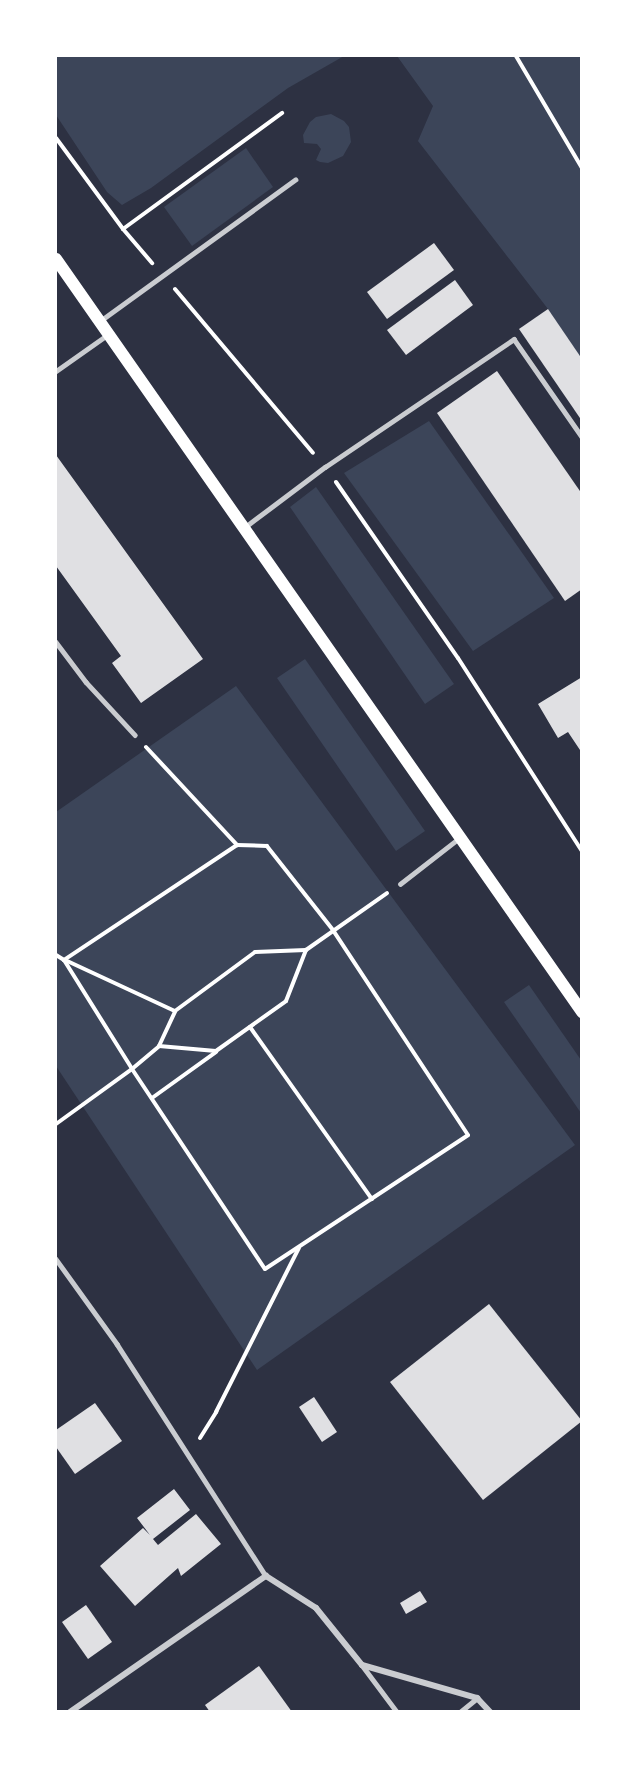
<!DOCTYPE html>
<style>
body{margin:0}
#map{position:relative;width:637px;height:1767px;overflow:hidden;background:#2d3142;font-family:"Nunito Sans",sans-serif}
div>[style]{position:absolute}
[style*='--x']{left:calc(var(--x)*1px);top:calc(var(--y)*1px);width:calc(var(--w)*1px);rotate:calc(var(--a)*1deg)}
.green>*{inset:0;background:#3c4559}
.building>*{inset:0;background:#e0e0e3}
.path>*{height:4px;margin:-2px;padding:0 2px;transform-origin:2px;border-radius:2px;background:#fff}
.service>*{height:4.5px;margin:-2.25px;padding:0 2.25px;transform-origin:2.25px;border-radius:2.25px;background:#caccd0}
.minor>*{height:6px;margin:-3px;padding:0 3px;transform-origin:3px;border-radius:3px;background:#caccd0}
.secondary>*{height:12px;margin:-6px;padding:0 6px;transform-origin:6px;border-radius:6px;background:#fff}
span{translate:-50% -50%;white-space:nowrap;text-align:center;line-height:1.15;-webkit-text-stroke:4.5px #fff;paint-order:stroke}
.frame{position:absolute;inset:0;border:57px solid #fff;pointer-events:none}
</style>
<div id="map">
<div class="green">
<i style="clip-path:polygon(56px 56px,344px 56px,288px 88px,151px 188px,122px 205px,107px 192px,56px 115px)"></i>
<i style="clip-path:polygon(397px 56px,581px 56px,581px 359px,548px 309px,418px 141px,433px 106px)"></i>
<i style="clip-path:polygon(331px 114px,344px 121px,349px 127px,351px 142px,343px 156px,328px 163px,320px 162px,316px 160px,321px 149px,317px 144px,304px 143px,303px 135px,310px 122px,316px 117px)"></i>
<i style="clip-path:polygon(246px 148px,273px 187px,192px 246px,164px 207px)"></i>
<i style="clip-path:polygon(429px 421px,554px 598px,473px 651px,344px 473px)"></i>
<i style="clip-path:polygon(316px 487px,454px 684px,425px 704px,290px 507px)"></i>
<i style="clip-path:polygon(305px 659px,425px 831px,396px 851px,277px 678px)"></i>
<i style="clip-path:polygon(236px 686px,575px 1145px,257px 1370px,56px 1066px,56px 812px)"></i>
<i style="clip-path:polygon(529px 985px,581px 1060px,581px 1113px,504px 1002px)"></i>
</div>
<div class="building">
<i style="clip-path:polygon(434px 243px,454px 270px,387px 319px,367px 292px)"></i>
<i style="clip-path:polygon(455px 280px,473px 305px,406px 355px,387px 330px)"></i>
<i style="clip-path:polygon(548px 309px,582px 359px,582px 421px,519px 329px)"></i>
<i style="clip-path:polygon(497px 371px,582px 494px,582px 589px,565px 601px,437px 413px)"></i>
<i style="clip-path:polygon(56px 455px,203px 659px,141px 703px,112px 663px,121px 656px,56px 566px)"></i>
<i style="clip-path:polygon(582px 677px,582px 753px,568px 732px,558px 738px,538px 704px)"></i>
<i style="clip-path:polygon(489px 1304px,582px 1421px,483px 1500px,390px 1382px)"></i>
<i style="clip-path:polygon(314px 1397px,337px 1432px,322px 1442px,299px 1407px)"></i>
<i style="clip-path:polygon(95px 1403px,122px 1441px,75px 1474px,56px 1447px,56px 1430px)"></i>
<i style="clip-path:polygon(174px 1489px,190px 1510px,153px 1539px,158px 1545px,196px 1514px,221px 1544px,181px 1576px,178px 1568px,135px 1606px,100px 1566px,143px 1528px,150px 1535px,137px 1518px)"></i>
<i style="clip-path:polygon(420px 1591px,427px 1602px,406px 1614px,400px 1603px)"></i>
<i style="clip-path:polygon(86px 1605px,112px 1642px,88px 1659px,62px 1622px)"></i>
<i style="clip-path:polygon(259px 1666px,292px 1712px,210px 1712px,205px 1705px)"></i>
</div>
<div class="path">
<i style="--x:516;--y:56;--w:130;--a:59.5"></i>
<i style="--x:56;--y:138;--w:113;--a:53.6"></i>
<i style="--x:123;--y:229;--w:45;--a:49.5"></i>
<i style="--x:123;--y:229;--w:197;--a:-36.1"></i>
<i style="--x:175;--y:289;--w:214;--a:49.9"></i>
<i style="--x:336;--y:482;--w:214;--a:55.3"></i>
<i style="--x:458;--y:658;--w:229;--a:57.3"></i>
<i style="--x:146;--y:747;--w:134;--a:47.1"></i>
<i style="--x:56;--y:955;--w:9;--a:32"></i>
<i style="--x:64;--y:960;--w:128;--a:58"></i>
<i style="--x:132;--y:1069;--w:240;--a:56.4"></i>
<i style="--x:265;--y:1269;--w:243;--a:-33.4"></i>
<i style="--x:468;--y:1135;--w:245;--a:-123.4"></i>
<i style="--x:333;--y:930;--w:107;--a:-128.2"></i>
<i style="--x:267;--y:846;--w:30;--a:-178"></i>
<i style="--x:237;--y:845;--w:208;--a:146.4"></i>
<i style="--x:65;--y:960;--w:121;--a:24.9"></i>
<i style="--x:250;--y:1027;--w:211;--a:54.7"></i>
<i style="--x:159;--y:1046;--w:38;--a:-65"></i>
<i style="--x:175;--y:1011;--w:99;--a:-36.4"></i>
<i style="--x:255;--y:952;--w:51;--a:-2.2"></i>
<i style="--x:152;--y:1098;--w:79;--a:-35.7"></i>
<i style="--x:56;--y:1124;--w:94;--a:-35.9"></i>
<i style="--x:132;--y:1069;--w:35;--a:-40"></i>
<i style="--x:159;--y:1046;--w:57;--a:5"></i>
<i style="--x:216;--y:1051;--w:86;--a:-35.5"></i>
<i style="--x:286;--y:1001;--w:55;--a:-68.6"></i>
<i style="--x:306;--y:950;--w:99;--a:-35.1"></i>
<i style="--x:200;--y:1438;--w:31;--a:-58"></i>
<i style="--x:216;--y:1412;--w:184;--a:-63.2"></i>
</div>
<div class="service">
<i style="--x:100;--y:321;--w:241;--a:-35.9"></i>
<i style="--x:56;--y:371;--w:62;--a:-35.2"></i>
<i style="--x:245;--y:527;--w:100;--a:-36.9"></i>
<i style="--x:325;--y:467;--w:228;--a:-34.1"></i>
<i style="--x:514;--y:339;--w:119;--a:55.2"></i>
<i style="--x:56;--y:642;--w:50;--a:53.1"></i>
<i style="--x:86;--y:682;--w:72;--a:47.2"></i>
<i style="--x:400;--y:884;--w:73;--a:-37.8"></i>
<i style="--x:56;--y:1259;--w:105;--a:54.3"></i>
<i style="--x:117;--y:1344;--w:276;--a:57.3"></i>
<i style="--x:362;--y:1665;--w:59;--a:53.3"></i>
<i style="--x:460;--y:1712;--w:22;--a:-39"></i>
</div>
<div class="minor">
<i style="--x:70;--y:1712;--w:239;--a:-34.8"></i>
<i style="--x:266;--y:1576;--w:59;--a:32.6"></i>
<i style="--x:316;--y:1608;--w:73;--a:51.1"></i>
<i style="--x:362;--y:1665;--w:120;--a:16"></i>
<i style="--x:477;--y:1698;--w:19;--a:47"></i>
</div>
<div class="secondary">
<i style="--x:56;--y:259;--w:919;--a:55.06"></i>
</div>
<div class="frame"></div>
</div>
